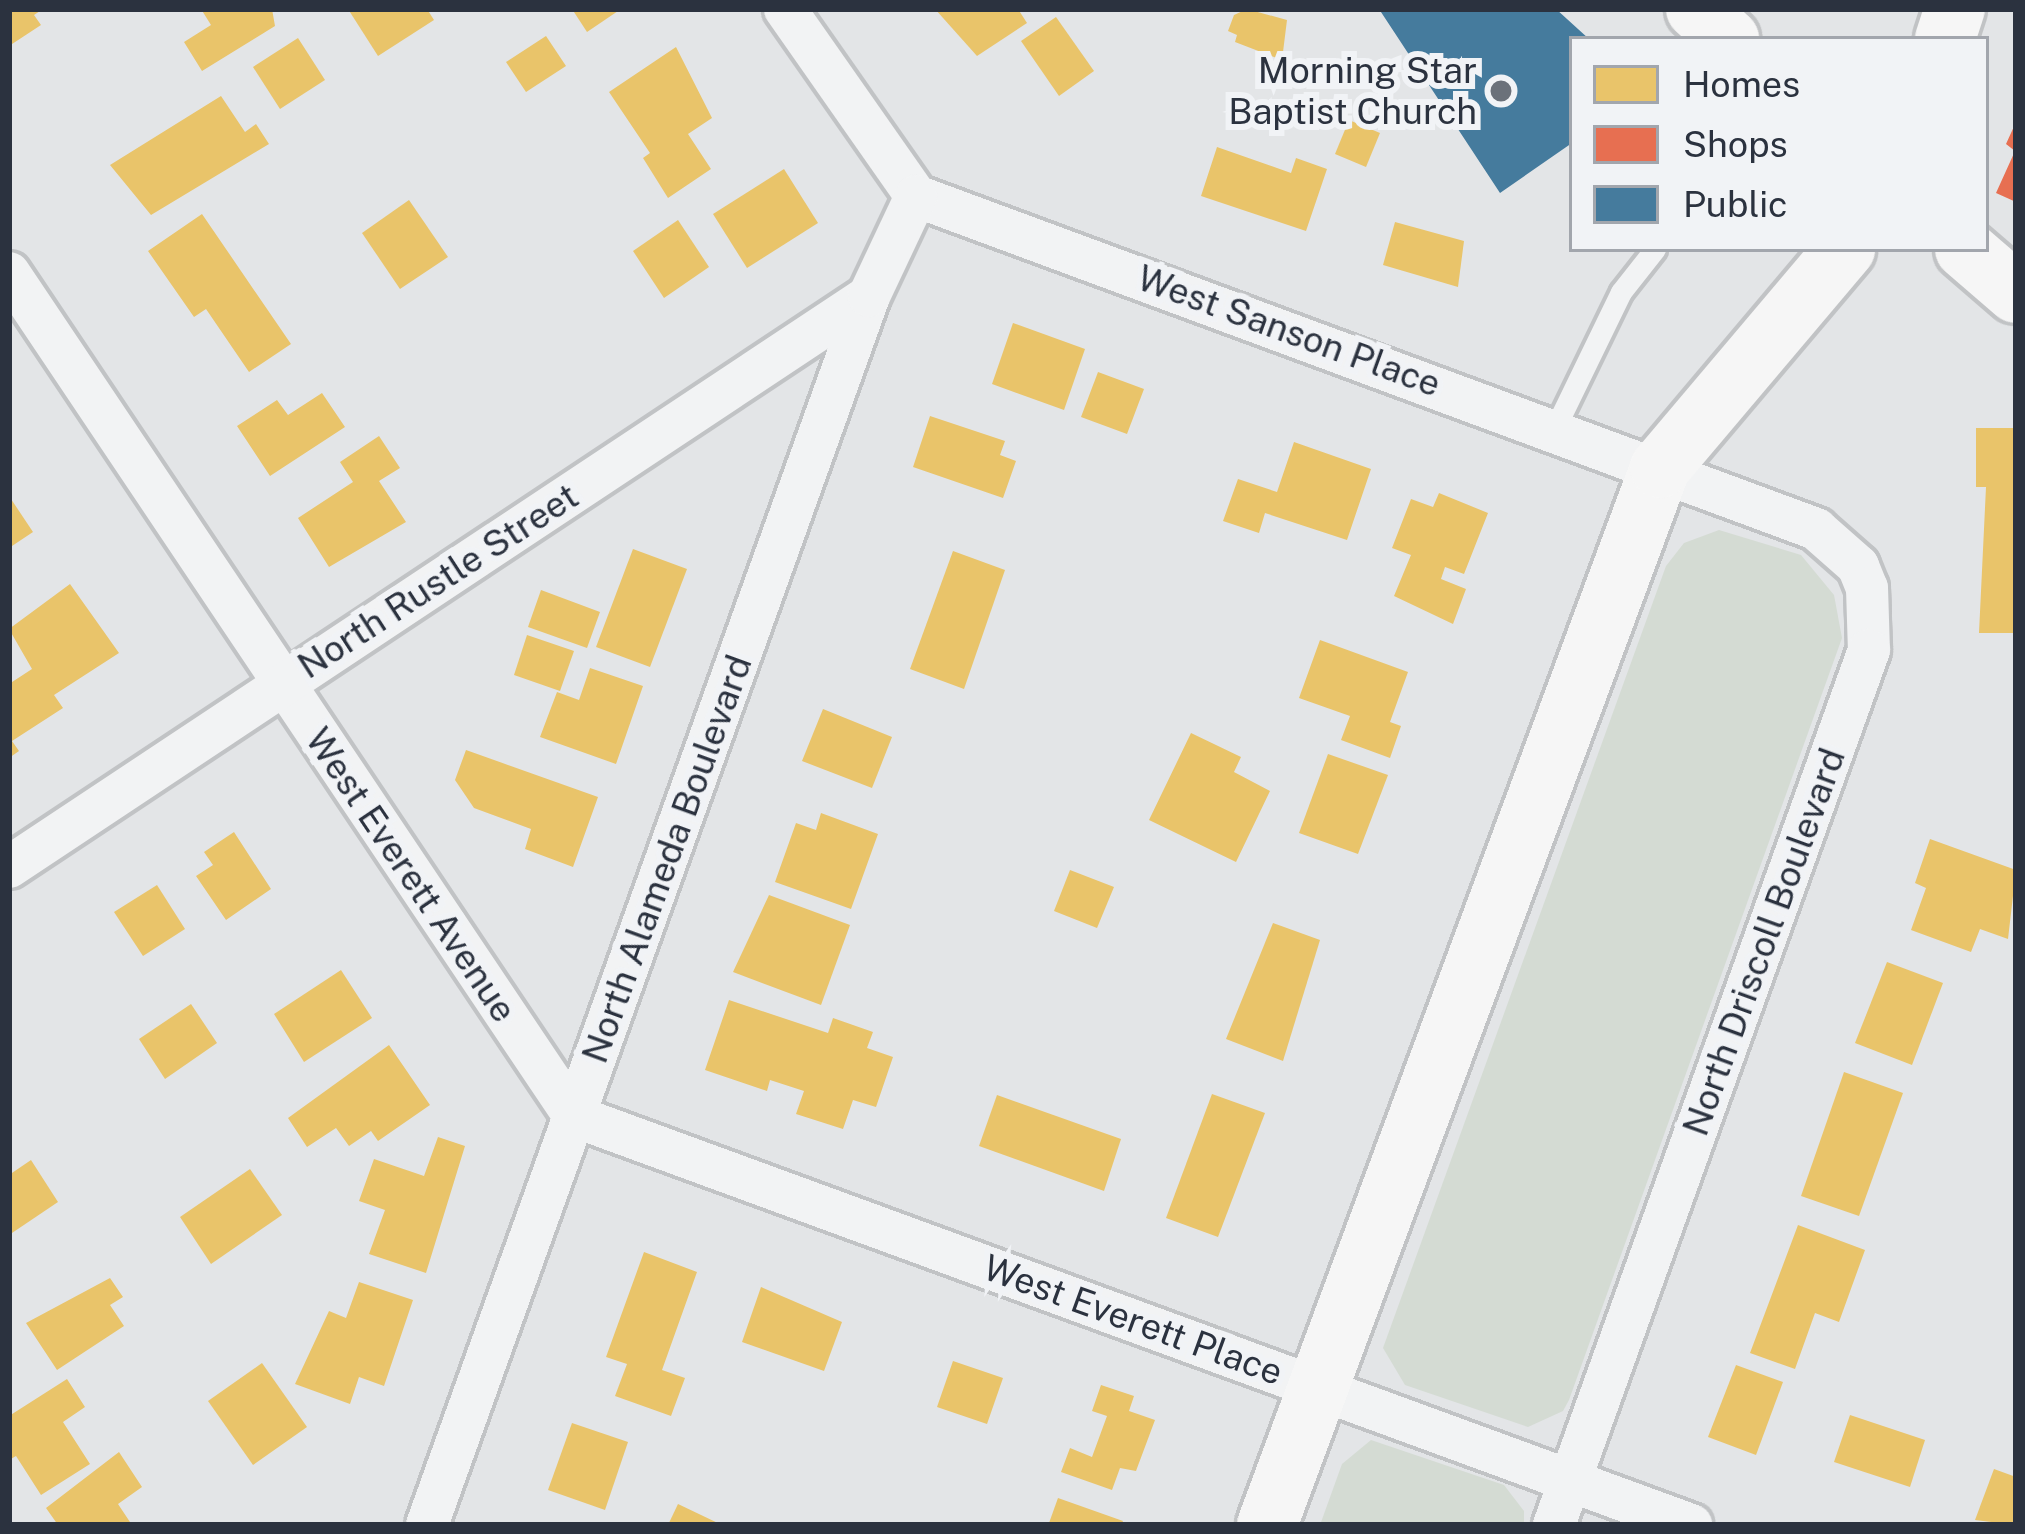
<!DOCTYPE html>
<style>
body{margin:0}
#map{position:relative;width:2025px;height:1534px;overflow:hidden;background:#e3e5e7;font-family:"Public Sans",sans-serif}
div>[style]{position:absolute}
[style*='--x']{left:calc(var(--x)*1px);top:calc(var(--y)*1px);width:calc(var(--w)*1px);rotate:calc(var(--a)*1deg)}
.green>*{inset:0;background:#d4dbd3}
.homes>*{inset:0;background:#e9c46a}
.shops>*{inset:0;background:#e76f51}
.public>*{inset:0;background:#457b9d}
.roads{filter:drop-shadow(3px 0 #c1c3c5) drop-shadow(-3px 0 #c1c3c5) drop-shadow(0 3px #c1c3c5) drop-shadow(0 -3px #c1c3c5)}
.lane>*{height:21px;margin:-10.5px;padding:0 10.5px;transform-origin:10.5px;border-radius:10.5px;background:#f2f3f4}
.street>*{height:42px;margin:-21px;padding:0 21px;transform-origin:21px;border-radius:21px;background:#f2f3f4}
.secondary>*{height:60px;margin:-30px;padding:0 30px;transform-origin:30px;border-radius:30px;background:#f6f6f6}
.dots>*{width:33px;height:33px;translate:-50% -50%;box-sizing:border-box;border:6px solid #f1f3f6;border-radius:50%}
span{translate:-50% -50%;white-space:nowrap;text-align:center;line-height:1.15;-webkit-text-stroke:12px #f1f3f6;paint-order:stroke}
.poi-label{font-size:36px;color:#2b323f}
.right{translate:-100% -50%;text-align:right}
.street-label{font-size:36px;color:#2b323f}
.frame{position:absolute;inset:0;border:12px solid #2b323f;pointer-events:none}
.legend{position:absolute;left:1569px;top:36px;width:420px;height:216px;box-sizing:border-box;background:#f1f3f6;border:3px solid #a2a6ad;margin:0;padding:15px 21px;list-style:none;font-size:36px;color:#2b323f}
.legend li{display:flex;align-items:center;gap:24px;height:60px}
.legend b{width:60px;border:3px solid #a2a6ad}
</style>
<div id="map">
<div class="green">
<i style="clip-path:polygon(1719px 530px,1801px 555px,1834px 595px,1842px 638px,1569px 1400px,1563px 1411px,1528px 1427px,1405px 1385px,1383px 1348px,1666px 566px,1684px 543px)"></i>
<i style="clip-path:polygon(1371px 1440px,1504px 1485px,1524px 1511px,1524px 1525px,1320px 1525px,1342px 1464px)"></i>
</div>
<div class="homes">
<i style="clip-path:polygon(9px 9px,43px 9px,34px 15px,41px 25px,9px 46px)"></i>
<i style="clip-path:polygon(201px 9px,272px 9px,275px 26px,202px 71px,184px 42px,211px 25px)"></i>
<i style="clip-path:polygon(348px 9px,427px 9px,434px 20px,378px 56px)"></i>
<i style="clip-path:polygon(572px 9px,621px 9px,587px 32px)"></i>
<i style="clip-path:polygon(935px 9px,1018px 9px,1027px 23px,977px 56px)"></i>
<i style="clip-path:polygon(1247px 9px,1287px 20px,1282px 60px,1235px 42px,1237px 35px,1228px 31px,1234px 15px)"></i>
<i style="clip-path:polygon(1056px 17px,1094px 71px,1059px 96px,1021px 41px)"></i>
<i style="clip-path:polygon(546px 36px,566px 66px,526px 92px,506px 62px)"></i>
<i style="clip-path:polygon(298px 38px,325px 80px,280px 109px,253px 67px)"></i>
<i style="clip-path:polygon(676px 47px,712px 118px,688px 134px,711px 169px,668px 198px,643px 158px,650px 153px,609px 92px)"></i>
<i style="clip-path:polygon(221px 96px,245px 132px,256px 124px,269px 144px,151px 215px,110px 165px)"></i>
<i style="clip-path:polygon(1349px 120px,1380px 133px,1366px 167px,1335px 154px)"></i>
<i style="clip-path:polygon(1217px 147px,1291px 173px,1296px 158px,1327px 169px,1306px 231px,1201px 196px)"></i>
<i style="clip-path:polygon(784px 169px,818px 223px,747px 268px,713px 214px)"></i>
<i style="clip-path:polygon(409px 200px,448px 257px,400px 289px,362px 233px)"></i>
<i style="clip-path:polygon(202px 214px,291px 344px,249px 372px,206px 309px,194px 317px,148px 251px)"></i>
<i style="clip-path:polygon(678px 220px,709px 267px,664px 298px,633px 251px)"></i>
<i style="clip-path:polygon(1395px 222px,1464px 241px,1458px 287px,1383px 265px)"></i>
<i style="clip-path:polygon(1013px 323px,1085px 349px,1064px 410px,992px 384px)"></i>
<i style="clip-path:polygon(1098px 372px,1144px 389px,1127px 434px,1081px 417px)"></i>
<i style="clip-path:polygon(322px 393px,345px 427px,270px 476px,237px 426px,277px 400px,288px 415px)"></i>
<i style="clip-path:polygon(930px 416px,1005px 441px,1000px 455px,1016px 461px,1003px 498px,913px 467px)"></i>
<i style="clip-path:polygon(1976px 428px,2016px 428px,2016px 633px,1979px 633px,1986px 487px,1976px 487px)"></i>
<i style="clip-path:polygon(379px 436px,400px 468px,379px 481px,406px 522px,329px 567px,298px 518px,353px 482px,340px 462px)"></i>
<i style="clip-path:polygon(1294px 442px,1371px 469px,1347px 540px,1265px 513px,1259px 533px,1223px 521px,1238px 479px,1277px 492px)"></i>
<i style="clip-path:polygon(1439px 493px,1488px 513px,1464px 574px,1445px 567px,1441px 579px,1466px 589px,1453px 624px,1394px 596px,1411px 555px,1392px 548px,1411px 499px,1433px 507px)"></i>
<i style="clip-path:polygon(9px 496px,33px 532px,9px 548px)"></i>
<i style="clip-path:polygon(633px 549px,687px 569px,650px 667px,596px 647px)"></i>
<i style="clip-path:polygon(953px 551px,1005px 570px,964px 689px,910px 669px)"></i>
<i style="clip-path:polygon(70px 584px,119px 653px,54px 695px,63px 708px,12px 741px,19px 751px,9px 758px,9px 684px,32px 669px,9px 629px)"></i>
<i style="clip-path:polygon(541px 590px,600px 612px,587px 648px,528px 627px)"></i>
<i style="clip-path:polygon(527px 635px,574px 651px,560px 691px,514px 675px)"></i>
<i style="clip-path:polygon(1320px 640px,1408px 672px,1390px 722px,1401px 726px,1390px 758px,1341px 740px,1350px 716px,1299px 698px)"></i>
<i style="clip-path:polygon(590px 668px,643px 686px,616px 764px,540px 737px,557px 692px,579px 700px)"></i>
<i style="clip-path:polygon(823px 709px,892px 737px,872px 788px,802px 761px)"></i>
<i style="clip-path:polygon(1191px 733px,1241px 757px,1234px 772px,1270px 791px,1236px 862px,1149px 820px)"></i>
<i style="clip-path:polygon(466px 750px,598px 797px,573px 867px,525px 849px,531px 829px,474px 808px,455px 780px)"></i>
<i style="clip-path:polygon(1328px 754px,1388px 775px,1358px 854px,1299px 833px)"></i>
<i style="clip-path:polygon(821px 813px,878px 834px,851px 909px,775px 882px,796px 823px,816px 830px)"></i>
<i style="clip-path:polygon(234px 832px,271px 889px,226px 920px,196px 876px,213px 865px,204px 852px)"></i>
<i style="clip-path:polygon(1930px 839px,2016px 870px,2008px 939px,1980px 929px,1971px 952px,1911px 930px,1926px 888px,1915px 883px)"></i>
<i style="clip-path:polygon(1070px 870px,1114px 887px,1097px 928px,1054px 911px)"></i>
<i style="clip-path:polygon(157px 885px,185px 929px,143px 956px,114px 912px)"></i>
<i style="clip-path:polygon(769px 895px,850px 925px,821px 1005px,733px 972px)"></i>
<i style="clip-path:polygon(1273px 923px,1320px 940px,1283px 1061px,1226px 1039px)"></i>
<i style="clip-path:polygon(1887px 962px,1943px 983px,1912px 1065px,1855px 1043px)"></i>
<i style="clip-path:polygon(341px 970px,372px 1018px,304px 1062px,274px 1014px)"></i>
<i style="clip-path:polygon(729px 1000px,828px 1033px,833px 1018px,873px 1032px,867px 1048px,893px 1057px,876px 1107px,853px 1100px,843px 1129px,796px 1114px,804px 1091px,770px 1080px,767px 1091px,705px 1070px)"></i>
<i style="clip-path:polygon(191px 1004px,217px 1043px,165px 1079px,139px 1039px)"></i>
<i style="clip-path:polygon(389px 1045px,430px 1105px,378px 1141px,371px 1131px,349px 1146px,336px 1128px,307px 1147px,288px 1118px)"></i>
<i style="clip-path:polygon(1844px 1072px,1903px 1093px,1859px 1216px,1801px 1196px)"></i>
<i style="clip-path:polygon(1212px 1094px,1265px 1113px,1218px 1237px,1166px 1218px)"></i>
<i style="clip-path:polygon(997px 1095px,1121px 1139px,1104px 1191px,979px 1146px)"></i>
<i style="clip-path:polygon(438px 1137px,465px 1146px,426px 1273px,369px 1254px,385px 1210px,359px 1201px,374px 1159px,424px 1176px)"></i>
<i style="clip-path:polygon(31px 1160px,58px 1202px,9px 1235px,9px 1175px)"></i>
<i style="clip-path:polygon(250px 1169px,282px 1215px,211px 1264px,180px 1217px)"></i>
<i style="clip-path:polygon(1798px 1225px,1865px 1250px,1839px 1322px,1815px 1313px,1795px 1369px,1750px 1353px)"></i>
<i style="clip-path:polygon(644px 1252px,697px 1272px,662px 1370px,685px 1378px,671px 1416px,615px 1396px,627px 1364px,606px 1357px)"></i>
<i style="clip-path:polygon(110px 1278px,123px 1297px,110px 1305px,124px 1326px,57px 1370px,26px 1323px)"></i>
<i style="clip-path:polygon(359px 1282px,413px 1300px,384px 1386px,359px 1377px,350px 1404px,295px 1384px,329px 1311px,346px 1318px)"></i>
<i style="clip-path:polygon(761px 1287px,842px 1322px,824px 1371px,742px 1342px)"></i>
<i style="clip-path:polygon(953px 1361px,1003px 1378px,987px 1424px,937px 1407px)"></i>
<i style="clip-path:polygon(262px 1363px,307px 1427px,253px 1465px,208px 1401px)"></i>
<i style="clip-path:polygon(1736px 1365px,1783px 1382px,1756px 1455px,1708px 1437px)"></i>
<i style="clip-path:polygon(67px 1379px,85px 1407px,63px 1422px,90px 1464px,41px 1495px,16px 1456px,9px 1460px,9px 1416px)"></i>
<i style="clip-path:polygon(1101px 1385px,1134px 1396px,1129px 1411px,1155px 1420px,1136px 1471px,1120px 1468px,1112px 1490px,1061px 1472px,1070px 1448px,1092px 1457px,1107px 1416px,1092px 1411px)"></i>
<i style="clip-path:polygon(1850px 1415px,1925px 1440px,1910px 1487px,1834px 1462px)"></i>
<i style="clip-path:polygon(572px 1423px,628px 1442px,605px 1510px,548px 1490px)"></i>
<i style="clip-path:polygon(119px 1452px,142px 1487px,118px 1504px,132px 1525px,58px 1525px,46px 1508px)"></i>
<i style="clip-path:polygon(1994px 1469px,2016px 1477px,2016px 1525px,1975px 1520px)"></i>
<i style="clip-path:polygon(1058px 1498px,1123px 1521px,1121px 1525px,1049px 1523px)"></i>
<i style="clip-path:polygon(678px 1504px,722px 1525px,668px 1525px)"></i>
</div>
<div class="shops">
<i style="clip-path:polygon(2016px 122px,2016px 202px,1996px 193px,2015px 151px,2006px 144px)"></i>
</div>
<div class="public">
<i style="clip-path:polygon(1379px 9px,1556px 9px,1589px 39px,1572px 39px,1572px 143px,1500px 193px)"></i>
</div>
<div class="roads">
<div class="lane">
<i style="--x:1555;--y:428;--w:151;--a:-64.1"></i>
<i style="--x:1621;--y:292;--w:55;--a:-51.7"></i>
</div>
<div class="street">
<i style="--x:785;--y:9;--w:228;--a:55"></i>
<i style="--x:916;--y:196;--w:960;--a:20.3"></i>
<i style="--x:1816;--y:529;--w:56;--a:41.4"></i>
<i style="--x:1858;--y:566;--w:24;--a:68"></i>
<i style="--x:1867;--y:588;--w:62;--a:88.2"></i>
<i style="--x:1869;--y:650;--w:930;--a:109.8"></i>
<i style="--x:9;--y:273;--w:1015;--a:56.17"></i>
<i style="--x:574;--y:1116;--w:1190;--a:20.11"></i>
<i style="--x:9;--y:867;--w:1032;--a:-33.58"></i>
<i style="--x:427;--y:1525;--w:1306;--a:-70.22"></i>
<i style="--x:869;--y:296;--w:110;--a:-64.8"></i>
</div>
<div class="secondary">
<i style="--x:1696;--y:9;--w:45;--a:42.3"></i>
<i style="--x:1945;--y:39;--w:32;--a:-72"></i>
<i style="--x:1965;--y:249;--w:67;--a:40.8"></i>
<i style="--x:1267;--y:1525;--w:1128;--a:-69.6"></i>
<i style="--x:1660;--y:468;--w:287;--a:-49.8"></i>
</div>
</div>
<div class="dots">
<i style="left:1501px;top:91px;background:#6b717a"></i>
</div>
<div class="poi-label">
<span class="right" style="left:1477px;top:91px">Morning Star<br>Baptist Church</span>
</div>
<div class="street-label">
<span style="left:1289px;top:331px;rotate:20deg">West Sanson Place</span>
<span style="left:438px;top:581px;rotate:-33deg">North Rustle Street</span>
<span style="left:667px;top:859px;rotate:-70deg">North Alameda Boulevard</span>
<span style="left:411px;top:875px;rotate:56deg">West Everett Avenue</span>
<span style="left:1764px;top:942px;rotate:-70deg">North Driscoll Boulevard</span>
<span style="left:1133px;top:1320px;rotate:20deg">West Everett Place</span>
</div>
<div class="frame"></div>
<ul class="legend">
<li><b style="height:33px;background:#e9c46a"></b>Homes</li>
<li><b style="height:33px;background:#e76f51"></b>Shops</li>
<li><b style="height:33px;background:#457b9d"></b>Public</li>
</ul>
</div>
